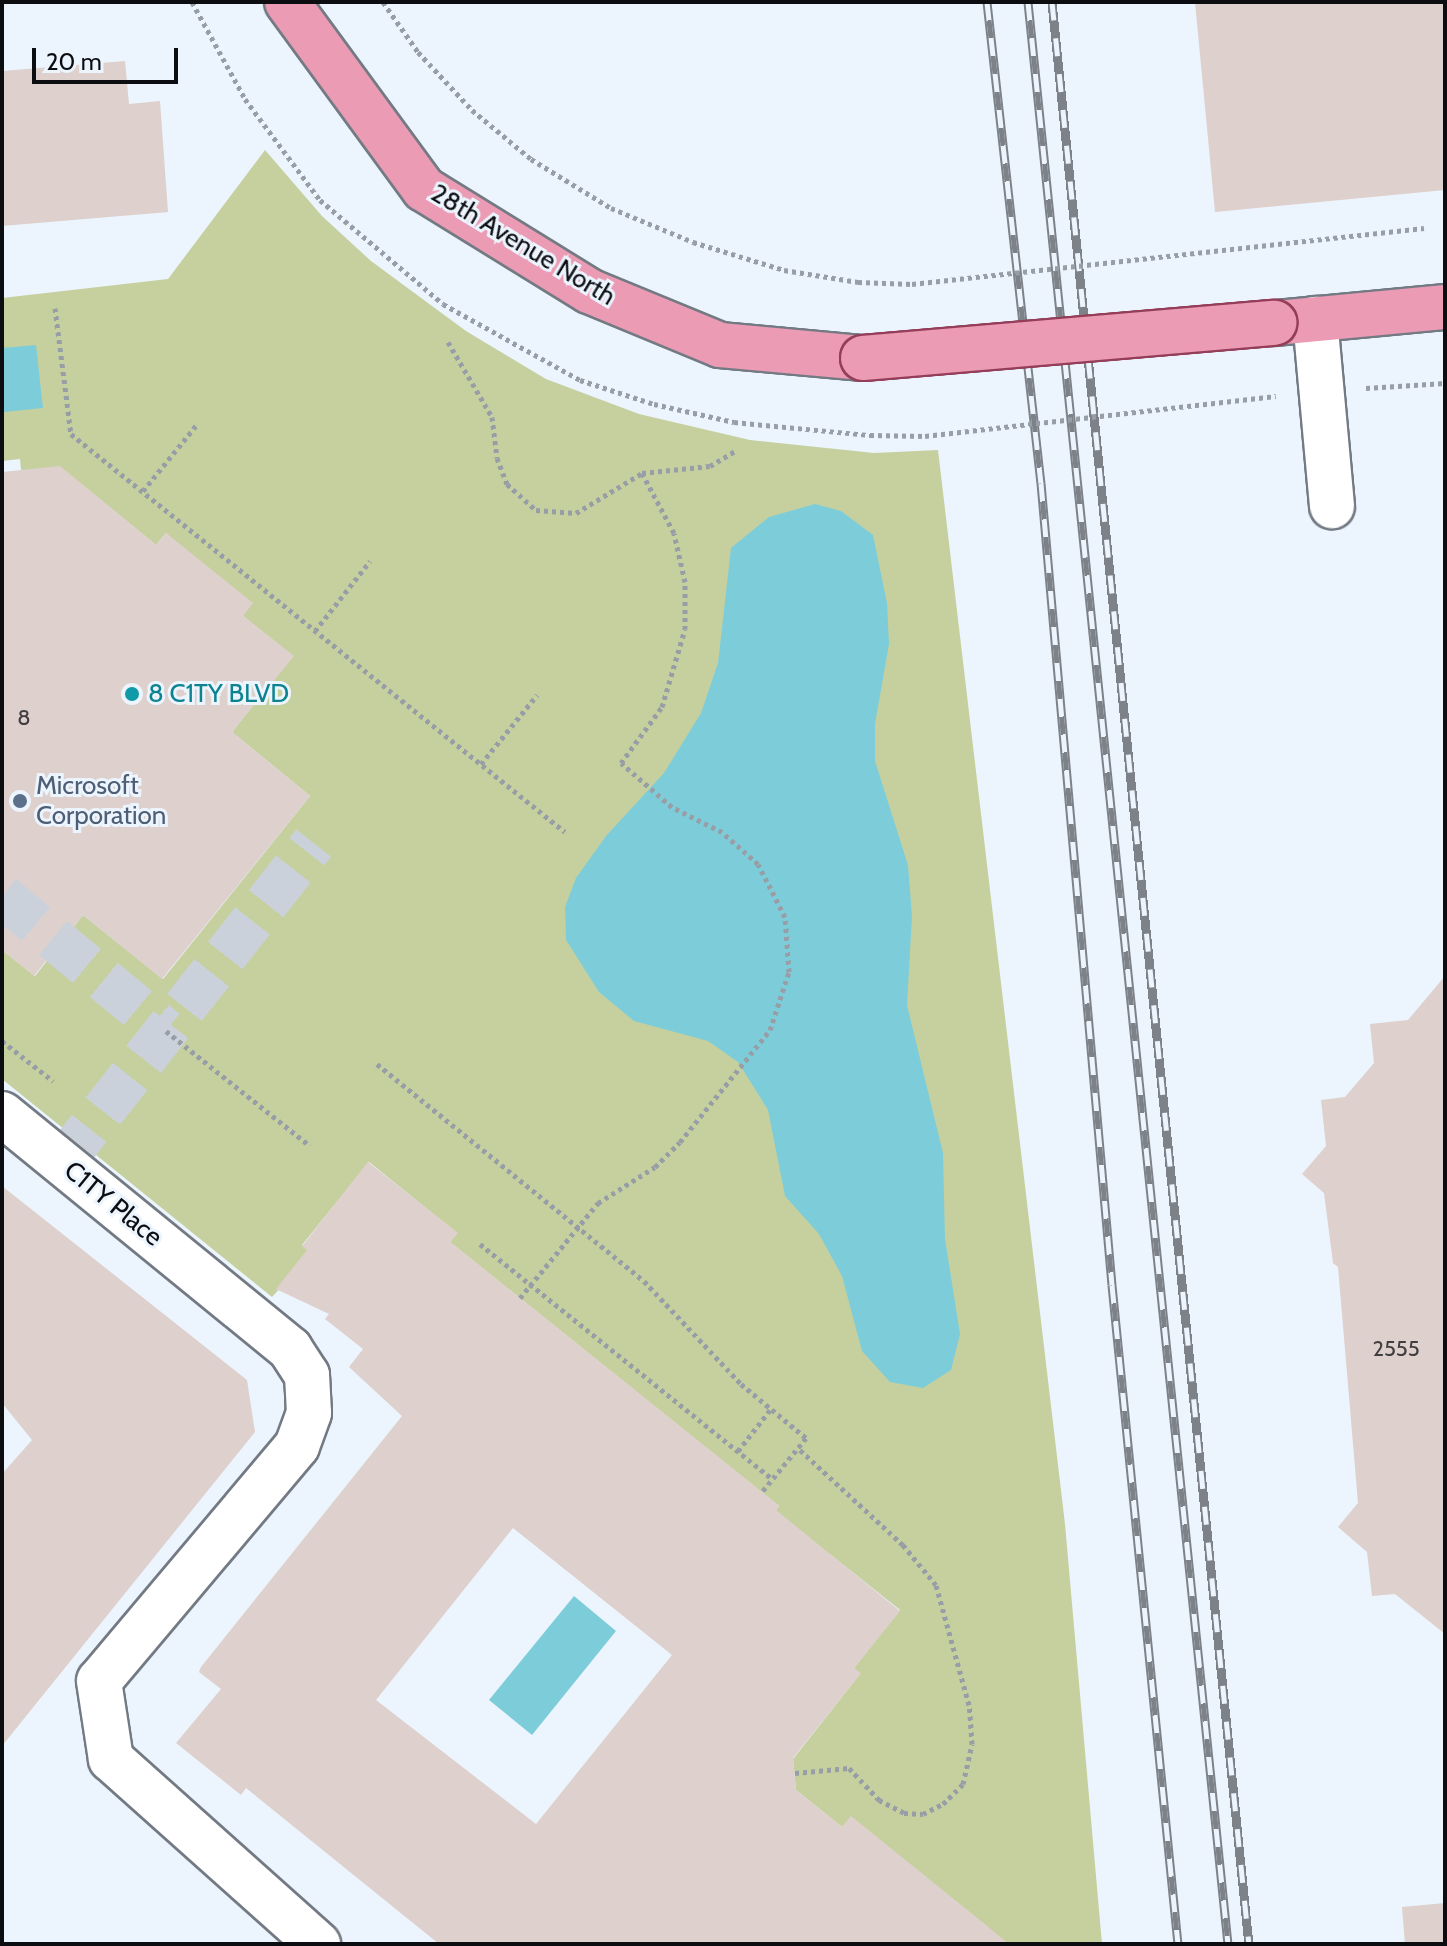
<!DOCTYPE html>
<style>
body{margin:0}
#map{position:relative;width:1447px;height:1946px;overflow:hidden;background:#ecf4fe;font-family:Cabin,sans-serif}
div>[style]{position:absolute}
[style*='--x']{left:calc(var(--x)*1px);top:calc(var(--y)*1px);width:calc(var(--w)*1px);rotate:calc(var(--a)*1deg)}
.green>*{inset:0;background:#c6d09f}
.water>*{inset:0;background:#7ccdd9}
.building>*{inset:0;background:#ded0cd}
.minor-tunnel>*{height:44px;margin-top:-22px;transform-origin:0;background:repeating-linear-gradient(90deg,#cad1da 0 44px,transparent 0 66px)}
.path>*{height:5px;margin-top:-2.5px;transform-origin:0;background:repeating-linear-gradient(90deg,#989ea6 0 4px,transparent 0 8px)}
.roads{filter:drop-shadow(2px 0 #737a83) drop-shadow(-2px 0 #737a83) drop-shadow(0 2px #737a83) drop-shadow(0 -2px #737a83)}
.minor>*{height:44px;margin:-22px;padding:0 22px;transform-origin:22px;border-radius:22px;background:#fff}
.major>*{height:44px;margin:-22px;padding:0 22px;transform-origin:22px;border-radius:22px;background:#eb9bb3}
.rail>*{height:9px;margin-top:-4.5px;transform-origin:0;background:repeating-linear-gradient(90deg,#ecf4fe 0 18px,#7d8289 0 36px);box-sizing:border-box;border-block:2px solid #7d8289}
.path-bridge>*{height:5px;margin-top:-2.5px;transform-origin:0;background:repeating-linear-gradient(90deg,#989ea6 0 4px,transparent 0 8px)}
.bridges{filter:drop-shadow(2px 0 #943e59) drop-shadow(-2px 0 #943e59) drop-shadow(0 2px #943e59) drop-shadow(0 -2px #943e59)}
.major-bridge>*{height:44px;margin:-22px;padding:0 22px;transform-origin:22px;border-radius:22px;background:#eb9bb3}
.dots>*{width:22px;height:22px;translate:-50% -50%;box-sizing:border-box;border:4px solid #ecf4fe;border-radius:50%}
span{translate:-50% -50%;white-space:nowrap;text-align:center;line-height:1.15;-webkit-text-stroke:6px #ecf4fe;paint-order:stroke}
.number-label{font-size:22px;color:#403e40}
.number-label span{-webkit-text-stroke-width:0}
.street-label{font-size:26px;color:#0b0d11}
.culture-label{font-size:26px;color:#0d838f}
.left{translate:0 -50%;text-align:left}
.service-label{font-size:26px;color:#4e5e75}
.frame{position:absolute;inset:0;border:4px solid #0b0d11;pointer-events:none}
.scale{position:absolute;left:32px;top:48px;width:146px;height:36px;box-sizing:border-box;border:4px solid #0b0d11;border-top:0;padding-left:10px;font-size:24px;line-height:28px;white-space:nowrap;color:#0b0d11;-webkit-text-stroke:6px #ecf4fe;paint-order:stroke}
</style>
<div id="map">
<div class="green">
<i style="clip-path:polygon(265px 150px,322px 216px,371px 261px,466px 331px,546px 379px,639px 414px,750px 440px,874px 453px,938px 450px,1065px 1524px,1102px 1944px,996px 1944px,989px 1928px,851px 1817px,842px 1827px,796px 1790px,793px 1759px,860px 1674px,854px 1668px,900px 1610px,831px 1555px,762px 1529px,779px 1506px,450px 1242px,457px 1233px,369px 1162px,302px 1245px,312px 1254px,272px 1297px,2px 1079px,2px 950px,35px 976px,83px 915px,163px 979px,310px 796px,232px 732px,293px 656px,243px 616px,166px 533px,156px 545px,80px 483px,21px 470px,20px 459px,2px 461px,2px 298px,168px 279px)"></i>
</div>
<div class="water">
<i style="clip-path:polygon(36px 345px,43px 408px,4px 412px,2px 348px)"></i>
<i style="clip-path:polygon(815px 504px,841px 511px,873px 535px,887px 603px,889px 644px,875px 724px,875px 761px,908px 865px,912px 916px,907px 1005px,943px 1153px,945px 1239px,960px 1334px,951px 1370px,923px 1388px,890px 1382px,862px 1351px,842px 1276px,819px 1234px,785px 1196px,768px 1110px,738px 1062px,708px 1041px,634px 1021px,599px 992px,566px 940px,565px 907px,576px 878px,606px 836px,664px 773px,701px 713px,718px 663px,731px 548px,769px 517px)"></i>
<i style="clip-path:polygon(574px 1596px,616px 1631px,532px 1735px,489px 1700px)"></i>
</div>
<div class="building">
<i style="clip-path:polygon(1195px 2px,1445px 2px,1445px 190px,1215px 212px)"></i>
<i style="clip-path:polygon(125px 61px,129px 104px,160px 101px,168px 212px,2px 226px,2px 71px)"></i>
<i style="clip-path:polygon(60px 466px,156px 545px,166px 533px,253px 603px,243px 616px,294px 656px,232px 732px,310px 796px,162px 979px,83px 915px,34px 976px,2px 950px,2px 472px)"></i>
<i style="clip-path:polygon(1445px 976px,1445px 1634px,1395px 1594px,1372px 1596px,1367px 1552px,1338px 1527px,1358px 1503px,1338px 1267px,1333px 1263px,1324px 1193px,1302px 1174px,1326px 1146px,1321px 1100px,1345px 1097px,1374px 1063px,1370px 1024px,1408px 1020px)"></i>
<i style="clip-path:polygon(evenodd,368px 1162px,458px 1233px,450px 1242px,762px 1492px,779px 1506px,776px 1510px,900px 1611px,854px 1668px,861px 1673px,793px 1758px,796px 1790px,842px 1827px,851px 1816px,1009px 1944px,439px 1944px,246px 1788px,241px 1795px,176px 1743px,221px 1689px,199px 1672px,201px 1667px,402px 1416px,349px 1367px,363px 1349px,325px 1319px,329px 1314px,276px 1289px,307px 1250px,302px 1246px,368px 1162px,513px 1528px,672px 1655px,536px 1824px,376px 1700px,513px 1528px)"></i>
<i style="clip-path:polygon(2px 1186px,247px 1380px,255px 1432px,2px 1746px,2px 1474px,32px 1440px,2px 1403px)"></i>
<i style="clip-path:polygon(1445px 1903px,1445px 1944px,1405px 1944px,1402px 1907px)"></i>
</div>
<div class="minor-tunnel">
<i style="--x:2;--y:896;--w:212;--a:39.5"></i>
<i style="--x:62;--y:1163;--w:407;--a:-51.8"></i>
</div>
<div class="path">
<i style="--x:192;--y:2;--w:111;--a:61.3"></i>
<i style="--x:245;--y:99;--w:126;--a:53.4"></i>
<i style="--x:320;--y:200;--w:161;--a:40.2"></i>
<i style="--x:443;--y:304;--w:157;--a:29"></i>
<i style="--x:580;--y:380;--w:78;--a:18"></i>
<i style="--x:654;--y:404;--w:82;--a:12.7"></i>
<i style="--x:734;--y:422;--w:137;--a:5.5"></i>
<i style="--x:383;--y:2;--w:61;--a:55"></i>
<i style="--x:418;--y:52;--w:79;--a:47"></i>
<i style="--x:472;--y:110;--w:77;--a:39.7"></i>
<i style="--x:531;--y:159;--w:94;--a:31.5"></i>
<i style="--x:611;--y:208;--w:89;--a:22.5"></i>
<i style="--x:693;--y:242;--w:95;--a:17.1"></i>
<i style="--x:784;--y:270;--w:75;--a:9.2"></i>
<i style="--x:55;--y:308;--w:127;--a:82.8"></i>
<i style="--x:71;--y:434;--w:634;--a:38.86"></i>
<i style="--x:448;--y:342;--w:87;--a:59.6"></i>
<i style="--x:492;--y:417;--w:41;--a:83"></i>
<i style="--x:497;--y:458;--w:28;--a:69"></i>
<i style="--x:507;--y:484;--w:39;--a:42"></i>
<i style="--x:536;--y:510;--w:40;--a:4.3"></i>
<i style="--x:576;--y:513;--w:77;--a:-31.2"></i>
<i style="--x:642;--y:473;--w:68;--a:-5.9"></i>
<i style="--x:710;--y:466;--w:29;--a:-31"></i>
<i style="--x:1366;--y:388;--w:79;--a:-3.6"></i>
<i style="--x:143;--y:491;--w:87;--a:-51"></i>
<i style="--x:315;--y:631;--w:89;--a:-51.8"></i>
<i style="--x:481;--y:764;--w:89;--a:-50.9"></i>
<i style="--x:166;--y:1031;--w:184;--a:38.6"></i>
<i style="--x:2;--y:1041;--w:65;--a:38.1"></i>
<i style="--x:377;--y:1064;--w:344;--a:39.1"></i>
<i style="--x:644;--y:1281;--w:141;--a:46.7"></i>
<i style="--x:741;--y:1384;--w:85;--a:39.7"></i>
<i style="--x:806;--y:1438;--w:70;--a:129.2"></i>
<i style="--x:480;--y:1244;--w:375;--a:38.8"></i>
<i style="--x:520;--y:1298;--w:123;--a:-50.6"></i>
<i style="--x:598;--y:1203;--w:67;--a:-32.3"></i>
<i style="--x:655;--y:1167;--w:35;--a:-45"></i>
<i style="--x:680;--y:1142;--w:144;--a:-51.2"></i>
<i style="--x:770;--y:1030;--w:61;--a:-71.9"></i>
<i style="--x:789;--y:972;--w:55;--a:-94.2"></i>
<i style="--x:785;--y:917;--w:59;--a:-117"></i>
<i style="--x:758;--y:864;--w:48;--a:-138.4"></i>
<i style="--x:722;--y:832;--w:56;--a:-153.4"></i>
<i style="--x:672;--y:807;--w:67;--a:-139.2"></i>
<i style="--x:621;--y:763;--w:69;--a:-53.8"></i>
<i style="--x:662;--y:707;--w:81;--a:-73.6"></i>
<i style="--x:685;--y:629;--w:47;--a:-90"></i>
<i style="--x:685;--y:582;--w:50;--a:-102.7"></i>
<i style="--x:674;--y:533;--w:68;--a:-118.1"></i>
<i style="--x:738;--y:1451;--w:52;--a:-52"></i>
<i style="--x:795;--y:1773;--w:54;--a:-5.3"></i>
<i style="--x:849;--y:1768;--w:44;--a:46.8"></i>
<i style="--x:879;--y:1800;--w:28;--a:27"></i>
<i style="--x:904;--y:1813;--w:19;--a:3"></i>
<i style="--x:923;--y:1814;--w:22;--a:-27"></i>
<i style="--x:943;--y:1804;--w:28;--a:-45"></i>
<i style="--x:963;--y:1784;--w:41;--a:-77.3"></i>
<i style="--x:972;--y:1744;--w:39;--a:-94"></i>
<i style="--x:969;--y:1705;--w:124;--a:-105.4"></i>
<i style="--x:936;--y:1585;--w:52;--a:-129.5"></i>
<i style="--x:903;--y:1545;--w:143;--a:-137.3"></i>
</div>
<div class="roads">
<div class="minor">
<i style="--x:1315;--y:319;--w:188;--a:84.8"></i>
<i style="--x:2;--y:1114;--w:372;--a:39.2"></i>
<i style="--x:290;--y:1349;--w:31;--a:57"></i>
<i style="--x:307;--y:1375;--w:38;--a:87"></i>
<i style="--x:309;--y:1413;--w:35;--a:110"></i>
<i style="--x:297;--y:1446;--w:307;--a:130.1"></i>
<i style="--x:99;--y:1681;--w:79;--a:81.3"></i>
<i style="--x:111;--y:1759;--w:278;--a:41.8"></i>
</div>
<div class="major">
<i style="--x:287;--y:2;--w:232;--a:53.8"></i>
<i style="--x:424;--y:189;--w:194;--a:31.7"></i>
<i style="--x:589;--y:291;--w:142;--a:22.4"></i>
<i style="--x:720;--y:345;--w:144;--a:5.2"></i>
<i style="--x:1275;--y:323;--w:171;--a:-5.4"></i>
</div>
</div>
<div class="rail">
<i style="--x:987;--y:2;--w:484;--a:83.6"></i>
<i style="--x:1041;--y:483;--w:805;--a:84.94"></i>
<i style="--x:1112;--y:1285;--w:662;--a:84.28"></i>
<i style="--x:1028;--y:2;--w:1952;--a:84.12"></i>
<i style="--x:1052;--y:2;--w:1952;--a:84.21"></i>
</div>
<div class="path-bridge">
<i style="--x:858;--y:282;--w:54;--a:2.1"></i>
<i style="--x:912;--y:284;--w:515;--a:-6.24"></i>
<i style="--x:870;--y:435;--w:55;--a:1"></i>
<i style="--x:925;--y:436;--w:353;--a:-6.5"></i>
</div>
<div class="bridges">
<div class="major-bridge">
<i style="--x:863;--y:358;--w:413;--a:-4.9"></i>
</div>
</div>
<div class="dots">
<i style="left:132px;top:694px;background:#0f9aa8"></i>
<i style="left:20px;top:801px;background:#5c6f8a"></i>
</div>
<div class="number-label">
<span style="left:24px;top:718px">8</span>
<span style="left:1396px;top:1349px">2555</span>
</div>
<div class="street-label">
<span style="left:523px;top:245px;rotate:31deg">28th Avenue North</span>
<span style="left:113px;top:1204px;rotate:39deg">C1TY Place</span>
</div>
<div class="culture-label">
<span class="left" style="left:148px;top:694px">8 C1TY BLVD</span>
</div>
<div class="service-label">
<span class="left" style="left:36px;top:801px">Microsoft<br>Corporation</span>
</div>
<div class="frame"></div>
<div class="scale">20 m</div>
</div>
